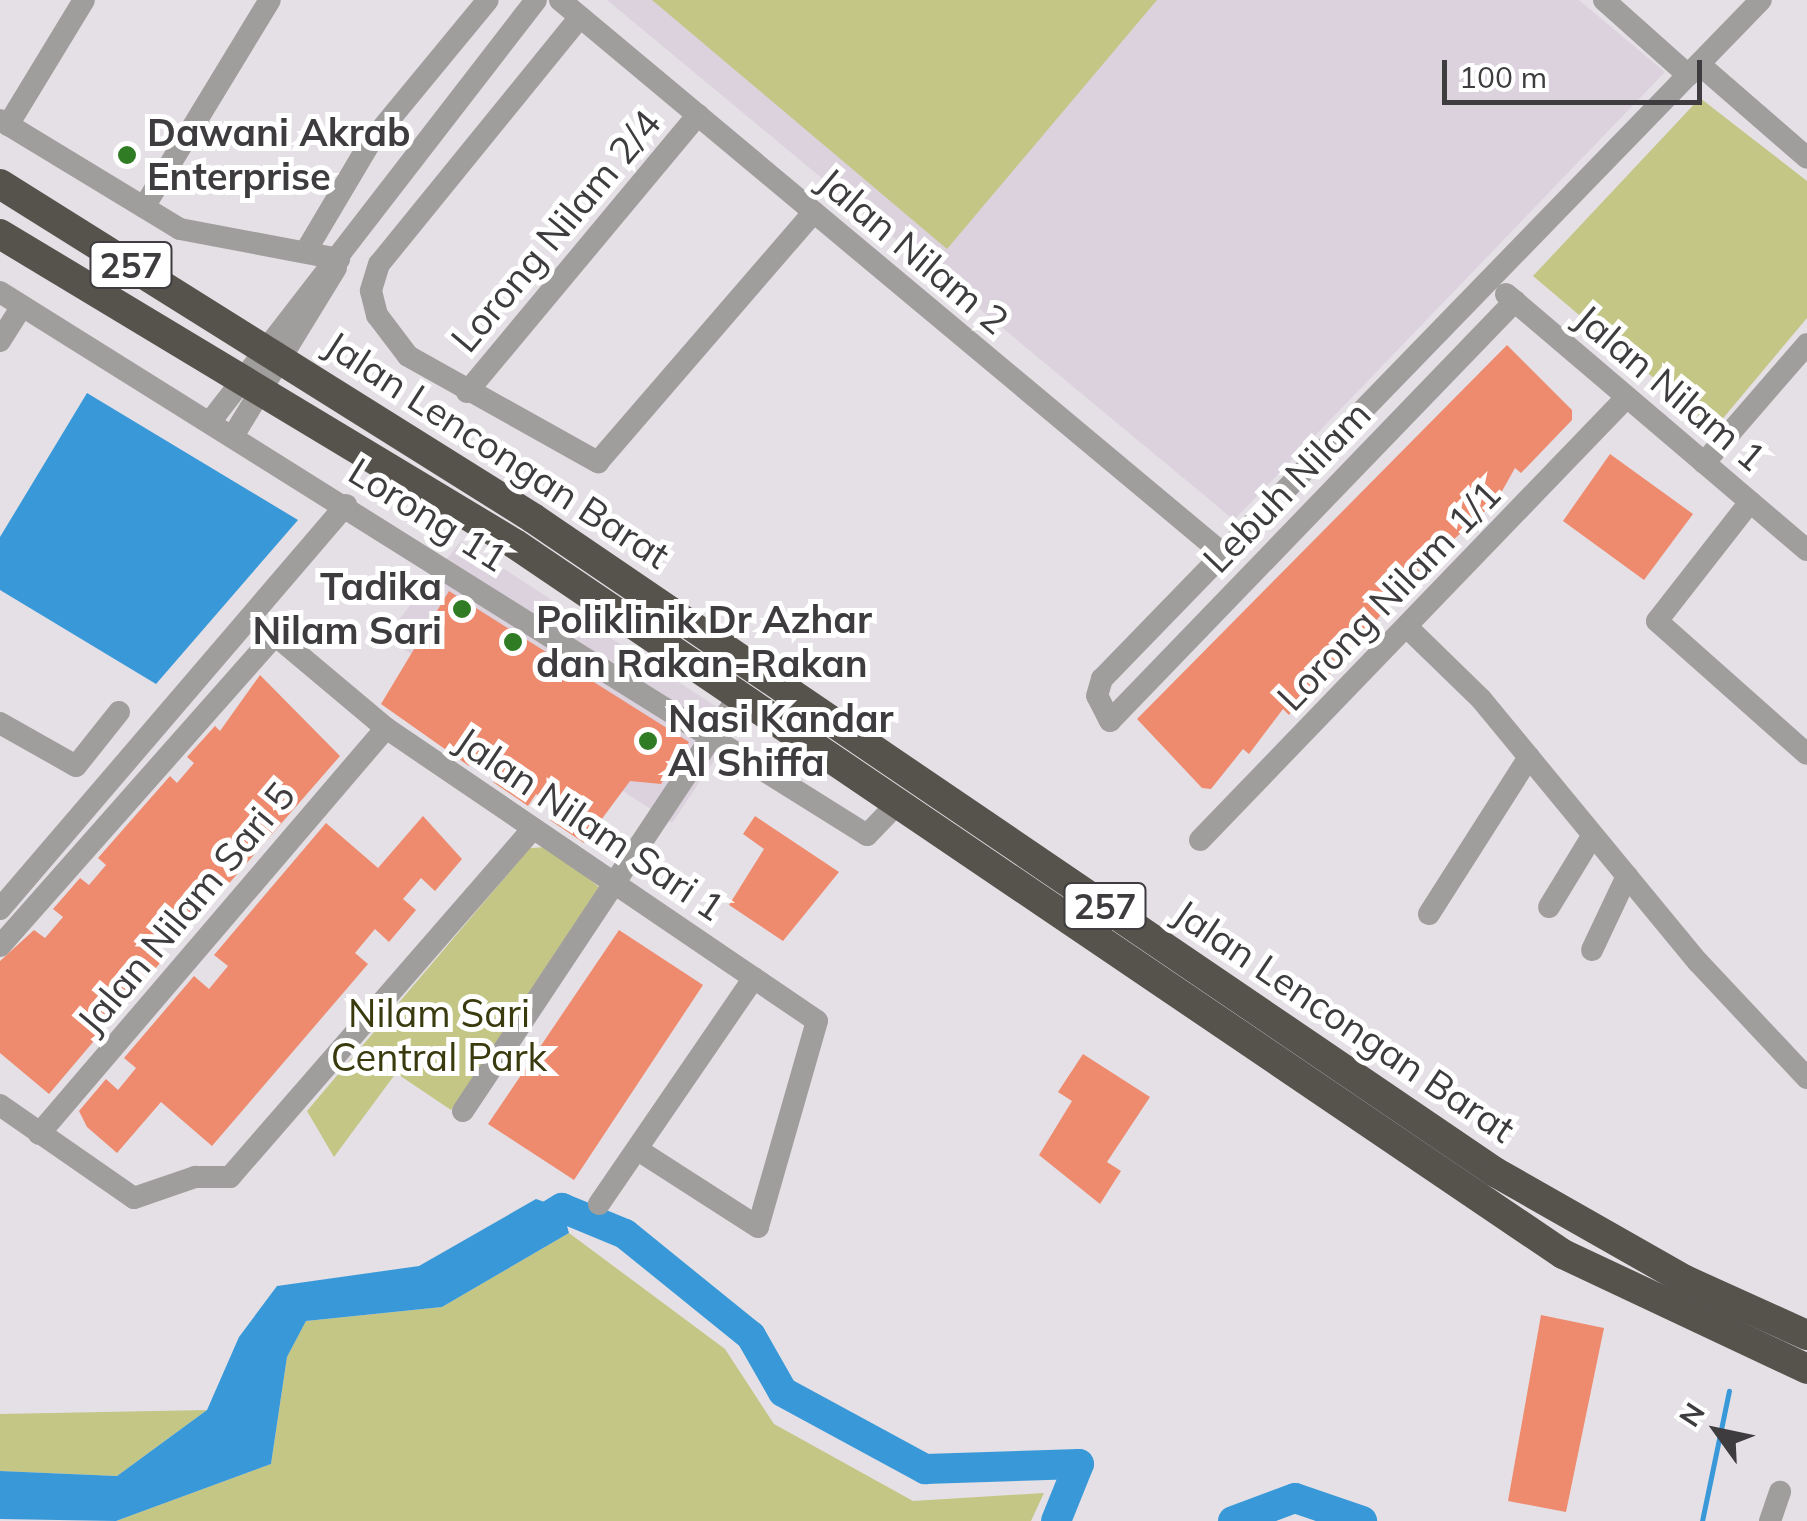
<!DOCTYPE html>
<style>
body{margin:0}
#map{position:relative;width:1807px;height:1521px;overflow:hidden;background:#e5e0e6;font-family:Mulish,sans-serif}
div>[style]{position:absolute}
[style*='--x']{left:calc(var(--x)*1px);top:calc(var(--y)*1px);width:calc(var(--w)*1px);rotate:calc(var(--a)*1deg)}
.built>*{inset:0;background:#dbd2de}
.green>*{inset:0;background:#c3c684}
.water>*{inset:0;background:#3999d8}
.stream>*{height:5px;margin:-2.5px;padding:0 2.5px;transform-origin:2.5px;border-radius:2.5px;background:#3999d8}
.river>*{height:30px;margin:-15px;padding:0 15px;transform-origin:15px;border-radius:15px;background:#3999d8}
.building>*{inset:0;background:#ee8b6e}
.minor>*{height:22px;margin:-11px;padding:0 11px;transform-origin:11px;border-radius:11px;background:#a09e9c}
.highway>*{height:30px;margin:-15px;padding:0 15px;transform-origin:15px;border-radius:15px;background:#56534d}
.dots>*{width:28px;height:28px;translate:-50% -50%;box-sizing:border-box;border:5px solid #fff;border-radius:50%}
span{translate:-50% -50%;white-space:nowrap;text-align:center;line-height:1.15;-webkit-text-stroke:10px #fff;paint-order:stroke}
.shield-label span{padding:2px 8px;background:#fff;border:2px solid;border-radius:8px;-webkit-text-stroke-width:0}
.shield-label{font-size:35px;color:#3e3c3f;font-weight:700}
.poi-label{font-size:38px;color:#3e3c3f;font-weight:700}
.left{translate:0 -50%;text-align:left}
.right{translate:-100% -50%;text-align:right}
.street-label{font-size:38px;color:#3e3c3f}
.park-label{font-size:38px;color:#393a0d}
.north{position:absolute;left:1667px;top:1381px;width:100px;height:100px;-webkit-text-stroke:8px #fff;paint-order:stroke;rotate:303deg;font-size:28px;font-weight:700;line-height:40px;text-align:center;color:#3e3c3f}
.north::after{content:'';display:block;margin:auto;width:35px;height:45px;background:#3e3c3f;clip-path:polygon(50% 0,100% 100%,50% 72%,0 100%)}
.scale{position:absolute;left:1442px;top:60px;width:260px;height:45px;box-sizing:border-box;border:5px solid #3e3c3f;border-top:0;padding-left:12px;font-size:30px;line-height:35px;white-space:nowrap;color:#3e3c3f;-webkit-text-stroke:8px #fff;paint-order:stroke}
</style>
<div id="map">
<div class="built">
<i style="clip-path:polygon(607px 0,1579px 0,1665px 72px,1234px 520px)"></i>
<i style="clip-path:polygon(461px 541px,740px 722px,672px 823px,385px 637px)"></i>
</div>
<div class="green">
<i style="clip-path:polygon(652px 0,1157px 0,947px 249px)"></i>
<i style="clip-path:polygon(1700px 98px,1807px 181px,1807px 318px,1714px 429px,1533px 276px)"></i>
<i style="clip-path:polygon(548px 847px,599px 887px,451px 1110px,396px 1073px,334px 1157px,307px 1111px,530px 848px)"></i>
<i style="clip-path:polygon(569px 1233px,725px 1349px,774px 1424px,913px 1501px,1044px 1493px,1031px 1521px,116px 1521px,271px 1464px,287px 1357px,306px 1321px,442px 1307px)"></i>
<i style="clip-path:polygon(207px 1410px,117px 1476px,0 1471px,0 1414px)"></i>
</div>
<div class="water">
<i style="clip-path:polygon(87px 393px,298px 520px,156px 684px,0 590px,0 537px)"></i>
<i style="clip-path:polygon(536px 1199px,562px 1208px,569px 1233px,442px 1307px,306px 1321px,287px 1357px,271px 1464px,116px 1521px,0 1519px,0 1471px,117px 1476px,207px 1410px,239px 1337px,277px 1286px,419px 1266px)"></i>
</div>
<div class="stream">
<i style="--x:1702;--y:1521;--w:133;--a:-78.3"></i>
</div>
<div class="river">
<i style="--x:528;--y:1229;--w:40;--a:-32"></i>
<i style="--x:562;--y:1208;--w:68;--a:22.4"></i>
<i style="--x:625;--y:1234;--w:162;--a:39"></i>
<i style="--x:751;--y:1336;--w:64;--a:60.3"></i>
<i style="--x:783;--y:1392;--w:162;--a:28.5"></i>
<i style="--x:925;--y:1469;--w:154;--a:-1.9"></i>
<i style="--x:1079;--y:1464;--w:61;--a:112"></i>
<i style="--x:1233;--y:1521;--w:66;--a:-20.4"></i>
<i style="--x:1295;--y:1498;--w:71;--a:18.9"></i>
</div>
<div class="building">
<i style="clip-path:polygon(1507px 345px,1572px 410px,1572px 420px,1521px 473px,1515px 468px,1497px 500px,1417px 573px,1330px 674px,1320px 672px,1289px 715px,1283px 709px,1249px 754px,1243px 749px,1211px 789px,1202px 788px,1137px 719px)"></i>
<i style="clip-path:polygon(1610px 454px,1693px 514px,1644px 580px,1563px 521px)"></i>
<i style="clip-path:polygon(449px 591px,689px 742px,661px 784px,630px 781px,584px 843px,550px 820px,558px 808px,536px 794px,528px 806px,493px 782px,501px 772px,477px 755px,469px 766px,381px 704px)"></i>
<i style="clip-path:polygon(260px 675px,340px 756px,225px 888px,211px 876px,192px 897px,206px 909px,179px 940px,166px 929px,146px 952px,160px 963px,49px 1094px,0 1053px,0 961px,34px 930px,45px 938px,63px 917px,53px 909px,80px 878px,89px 885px,106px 865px,98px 858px,170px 776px,177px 783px,194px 763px,187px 757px,215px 726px,220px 731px)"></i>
<i style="clip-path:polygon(423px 816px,462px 859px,435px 891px,421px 878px,403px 899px,416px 910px,389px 942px,375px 929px,355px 953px,368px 964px,212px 1146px,161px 1102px,117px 1153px,87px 1127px,79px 1111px,106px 1079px,118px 1090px,136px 1068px,124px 1058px,194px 976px,209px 989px,228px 966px,214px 955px,326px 823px,378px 868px)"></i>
<i style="clip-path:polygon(755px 816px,839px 872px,783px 941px,729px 905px,764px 849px,743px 834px)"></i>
<i style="clip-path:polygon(619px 930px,703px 985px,574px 1180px,488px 1124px)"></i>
<i style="clip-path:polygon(1083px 1054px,1150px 1097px,1107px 1162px,1121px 1171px,1100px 1204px,1039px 1155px,1072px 1101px,1058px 1092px)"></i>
<i style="clip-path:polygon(1541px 1315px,1604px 1328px,1566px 1512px,1508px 1501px)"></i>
</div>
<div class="minor">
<i style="--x:560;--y:0;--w:863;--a:39.87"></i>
<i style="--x:1604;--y:0;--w:113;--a:41.8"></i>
<i style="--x:580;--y:17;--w:318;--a:129.1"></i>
<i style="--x:379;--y:264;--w:28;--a:107"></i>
<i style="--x:371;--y:291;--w:25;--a:76"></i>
<i style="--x:377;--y:315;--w:51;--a:52.9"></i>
<i style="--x:408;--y:356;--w:218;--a:29.2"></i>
<i style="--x:598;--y:462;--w:330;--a:-49.2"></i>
<i style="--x:1699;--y:64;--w:143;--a:41"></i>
<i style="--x:0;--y:120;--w:210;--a:31.2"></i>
<i style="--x:180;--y:229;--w:162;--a:10.7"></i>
<i style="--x:8;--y:125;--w:146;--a:-58.7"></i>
<i style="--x:144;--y:207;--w:242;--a:-58.7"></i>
<i style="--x:307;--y:249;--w:123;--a:-59.3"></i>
<i style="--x:370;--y:143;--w:185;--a:-50.5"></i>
<i style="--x:0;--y:292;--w:1023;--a:32.06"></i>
<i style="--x:867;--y:835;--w:42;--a:-46"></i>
<i style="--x:1506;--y:294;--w:395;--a:40.4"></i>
<i style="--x:1515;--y:301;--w:583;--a:133.96"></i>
<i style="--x:1110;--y:721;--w:28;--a:-117"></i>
<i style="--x:1097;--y:696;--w:18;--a:-74"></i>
<i style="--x:1102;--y:679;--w:946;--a:-45.86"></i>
<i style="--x:0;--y:341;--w:41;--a:-57.8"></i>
<i style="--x:467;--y:392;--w:361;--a:-50.2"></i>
<i style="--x:210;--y:422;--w:533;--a:-52.31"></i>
<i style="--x:233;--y:436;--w:197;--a:-58.5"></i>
<i style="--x:1704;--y:463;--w:157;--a:-49.1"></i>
<i style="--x:1750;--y:502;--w:151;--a:128"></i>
<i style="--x:1657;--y:621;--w:200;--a:41.6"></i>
<i style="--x:1408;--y:628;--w:102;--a:44.2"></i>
<i style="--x:1481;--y:699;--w:341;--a:50.5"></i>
<i style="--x:1698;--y:962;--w:159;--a:46.8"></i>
<i style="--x:0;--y:723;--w:87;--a:29.5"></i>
<i style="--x:76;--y:766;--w:69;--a:-51.5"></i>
<i style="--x:1200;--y:840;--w:614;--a:-46.06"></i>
<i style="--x:1549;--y:907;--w:84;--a:-58.6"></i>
<i style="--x:0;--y:909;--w:532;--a:-49.42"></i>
<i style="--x:1429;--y:914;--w:186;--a:-57.5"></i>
<i style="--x:0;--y:946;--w:415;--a:-48.5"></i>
<i style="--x:275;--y:635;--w:145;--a:40"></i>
<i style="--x:386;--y:728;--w:521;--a:34.21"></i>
<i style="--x:817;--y:1021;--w:214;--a:106"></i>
<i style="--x:758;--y:1227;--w:143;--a:-147.3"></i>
<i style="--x:1592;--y:950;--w:82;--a:-64.7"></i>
<i style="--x:0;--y:1105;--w:163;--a:34.8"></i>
<i style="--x:134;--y:1198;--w:65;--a:-19"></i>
<i style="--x:195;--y:1177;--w:35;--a:0"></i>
<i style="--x:230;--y:1177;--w:462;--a:-49"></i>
<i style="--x:463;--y:1111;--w:497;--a:-56.4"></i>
<i style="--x:39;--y:1134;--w:534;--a:-49.48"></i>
<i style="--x:599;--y:1204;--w:274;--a:-55.6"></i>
<i style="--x:1770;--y:1521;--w:31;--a:-71"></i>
</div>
<div class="highway">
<i style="--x:0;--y:184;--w:629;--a:32.07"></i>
<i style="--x:533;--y:518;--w:1163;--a:34.21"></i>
<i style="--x:1495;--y:1172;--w:219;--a:29.6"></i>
<i style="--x:1685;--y:1280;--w:134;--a:24.3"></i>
<i style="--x:0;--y:234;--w:601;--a:31.05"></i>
<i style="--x:515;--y:544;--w:1266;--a:34.12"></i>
<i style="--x:1563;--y:1254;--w:270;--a:25.2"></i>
</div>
<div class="dots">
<i style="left:127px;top:155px;background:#307c25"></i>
<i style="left:462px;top:609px;background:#307c25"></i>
<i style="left:513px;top:642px;background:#307c25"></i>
<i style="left:648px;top:741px;background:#307c25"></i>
</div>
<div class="shield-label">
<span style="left:131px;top:265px">257</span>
<span style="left:1105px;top:906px">257</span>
</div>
<div class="poi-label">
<span class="left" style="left:147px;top:155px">Dawani Akrab<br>Enterprise</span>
<span class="right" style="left:442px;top:609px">Tadika<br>Nilam Sari</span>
<span class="left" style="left:536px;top:642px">Poliklinik Dr Azhar<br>dan Rakan-Rakan</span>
<span class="left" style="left:668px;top:741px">Nasi Kandar<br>Al Shiffa</span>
</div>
<div class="street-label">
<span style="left:556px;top:231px;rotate:-50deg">Lorong Nilam 2/4</span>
<span style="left:913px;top:251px;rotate:40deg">Jalan Nilam 2</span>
<span style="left:1670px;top:388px;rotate:40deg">Jalan Nilam 1</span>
<span style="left:497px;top:450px;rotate:33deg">Jalan Lencongan Barat</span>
<span style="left:1287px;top:487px;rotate:-46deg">Lebuh Nilam</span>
<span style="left:428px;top:515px;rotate:32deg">Lorong 11</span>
<span style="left:1389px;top:596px;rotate:-46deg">Lorong Nilam 1/1</span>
<span style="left:590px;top:824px;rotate:34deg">Jalan Nilam Sari 1</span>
<span style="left:186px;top:908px;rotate:-50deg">Jalan Nilam Sari 5</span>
<span style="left:1344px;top:1021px;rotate:34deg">Jalan Lencongan Barat</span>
</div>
<div class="park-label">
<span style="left:439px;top:1036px">Nilam Sari<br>Central Park</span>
</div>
<div class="north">N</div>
<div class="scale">100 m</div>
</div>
